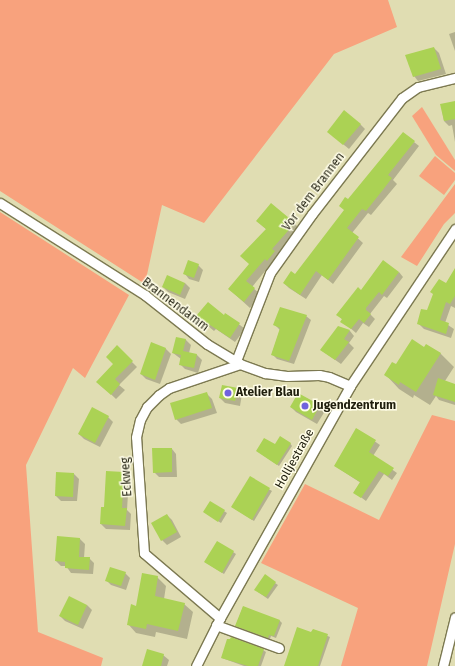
<!DOCTYPE html>
<meta charset="utf-8">
<style>
body{margin:0}
#map{position:relative;width:455px;height:666px;overflow:hidden;background:#e0ddb2;font-family:"Fira Sans",sans-serif}
div>[style]{position:absolute}
[style*='--x']{left:calc(var(--x)*1px);top:calc(var(--y)*1px);width:calc(var(--w)*1px);rotate:calc(var(--a)*1deg)}
.green>*{inset:0;background:#f8a27d}
.shadow>*{inset:0;background:#0003}
.building>*{inset:0;background:#abd254}
.roads{filter:drop-shadow(1px 0 #7c7951) drop-shadow(-1px 0 #7c7951) drop-shadow(0 1px #7c7951) drop-shadow(0 -1px #7c7951)}
.minor>*{height:9px;margin:-4.5px;padding:0 4.5px;transform-origin:4.5px;border-radius:4.5px;background:#fff}
.dots>*{width:11px;height:11px;translate:-50% -50%;box-sizing:border-box;border:2px solid #fffde8;border-radius:50%}
span{translate:-50% -50%;white-space:nowrap;text-align:center;line-height:1.15;-webkit-text-stroke:3px #fffde8;paint-order:stroke}
.street-label{font-size:12px;color:#1f1e0d}
.poi-label{font-size:12px;color:#1f1e0d;font-weight:700}
.left{translate:0 -50%;text-align:left}
</style>
<div id="map">
<div class="green">
<i style="clip-path:polygon(0 0,388px 0,397px 27px,334px 54px,204px 223px,162px 205px,145px 284px,0 191px)"></i>
<i style="clip-path:polygon(422px 107px,455px 160px,455px 171px,436px 155px,412px 116px)"></i>
<i style="clip-path:polygon(435px 156px,455px 173px,455px 180px,444px 195px,419px 176px)"></i>
<i style="clip-path:polygon(455px 184px,455px 213px,444px 224px,417px 266px,401px 257px)"></i>
<i style="clip-path:polygon(0 212px,129px 295px,85px 378px,73px 368px,26px 465px,38px 632px,103px 658px,101px 666px,0 666px)"></i>
<i style="clip-path:polygon(432px 415px,455px 421px,455px 544px,427px 666px,341px 666px,358px 608px,261px 563px,305px 484px,379px 520px)"></i>
</div>
<div class="shadow">
<i style="clip-path:polygon(455px 32px,455px 51px,449px 34px)"></i>
<i style="clip-path:polygon(434px 48px,439px 53px,446px 74px,418px 81px,414px 76px)"></i>
<i style="clip-path:polygon(455px 102px,455px 142px,452px 125px,449px 126px,444px 121px,441px 105px)"></i>
<i style="clip-path:polygon(360px 124px,365px 129px,349px 149px,333px 136px)"></i>
<i style="clip-path:polygon(414px 142px,419px 146px,393px 180px,397px 184px,371px 215px,368px 213px,352px 233px,363px 243px,333px 284px,322px 275px,306px 299px,289px 288px,284px 283px,295px 275px,345px 211px,348px 201px)"></i>
<i style="clip-path:polygon(257px 221px,294px 223px,300px 229px,252px 287px,261px 295px,250px 308px,229px 289px,250px 264px,267px 230px)"></i>
<i style="clip-path:polygon(198px 265px,203px 270px,199px 282px,189px 279px,185px 274px)"></i>
<i style="clip-path:polygon(399px 272px,403px 277px,387px 298px,384px 296px,370px 314px,375px 319px,369px 327px,363px 323px,356px 333px,342px 321px,343px 320px,338px 315px,361px 291px)"></i>
<i style="clip-path:polygon(455px 279px,455px 308px,451px 306px,445px 323px,454px 329px,451px 338px,424px 329px,419px 324px,446px 284px)"></i>
<i style="clip-path:polygon(185px 283px,190px 288px,185px 299px,168px 292px,163px 287px)"></i>
<i style="clip-path:polygon(226px 314px,245px 329px,235px 342px,216px 329px,214px 331px,202px 321px,224px 316px)"></i>
<i style="clip-path:polygon(306px 316px,311px 320px,294px 364px,277px 359px,272px 354px,280px 330px,275px 325px)"></i>
<i style="clip-path:polygon(338px 327px,350px 331px,354px 336px,349px 343px,354px 348px,341px 364px,321px 350px)"></i>
<i style="clip-path:polygon(177px 338px,186px 340px,191px 345px,189px 353px,197px 355px,202px 360px,198px 373px,185px 369px,180px 364px,181px 359px,173px 353px)"></i>
<i style="clip-path:polygon(151px 344px,166px 349px,171px 354px,160px 384px,146px 379px,141px 374px)"></i>
<i style="clip-path:polygon(117px 347px,137px 367px,119px 385px,125px 390px,116px 399px,98px 382px,114px 364px)"></i>
<i style="clip-path:polygon(424px 348px,440px 353px,454px 367px,445px 381px,455px 385px,455px 405px,439px 400px,436px 396px,430px 405px,414px 395px,413px 398px,399px 389px,386px 375px,396px 366px)"></i>
<i style="clip-path:polygon(237px 389px,242px 394px,240px 406px,225px 403px,220px 398px)"></i>
<i style="clip-path:polygon(207px 394px,212px 399px,217px 413px,181px 424px,176px 419px)"></i>
<i style="clip-path:polygon(299px 394px,320px 406px,325px 411px,317px 424px,296px 412px,291px 407px)"></i>
<i style="clip-path:polygon(108px 417px,113px 422px,100px 447px,84px 439px,79px 434px)"></i>
<i style="clip-path:polygon(357px 429px,380px 445px,373px 456px,397px 473px,392px 480px,384px 474px,366px 501px,354px 492px,361px 483px,335px 466px)"></i>
<i style="clip-path:polygon(290px 443px,292px 446px,279px 466px,257px 451px)"></i>
<i style="clip-path:polygon(172px 449px,176px 454px,177px 477px,159px 477px,154px 472px)"></i>
<i style="clip-path:polygon(107px 472px,124px 473px,129px 478px,127px 510px,131px 514px,130px 530px,106px 529px,101px 524px,105px 508px)"></i>
<i style="clip-path:polygon(74px 474px,79px 479px,77px 501px,61px 501px,56px 496px)"></i>
<i style="clip-path:polygon(250px 478px,272px 491px,254px 521px,232px 507px)"></i>
<i style="clip-path:polygon(210px 502px,227px 513px,221px 523px,204px 512px)"></i>
<i style="clip-path:polygon(167px 515px,172px 520px,181px 537px,167px 545px,162px 540px)"></i>
<i style="clip-path:polygon(58px 537px,80px 539px,85px 544px,84px 558px,89px 558px,94px 563px,93px 574px,71px 573px,66px 566px,61px 566px,56px 561px)"></i>
<i style="clip-path:polygon(233px 552px,236px 554px,224px 574px,205px 562px)"></i>
<i style="clip-path:polygon(125px 573px,130px 578px,126px 590px,111px 585px,106px 580px)"></i>
<i style="clip-path:polygon(157px 577px,166px 586px,164px 599px,184px 604px,193px 612px,187px 639px,156px 632px,155px 637px,136px 633px,128px 624px)"></i>
<i style="clip-path:polygon(275px 583px,278px 585px,268px 599px,258px 592px)"></i>
<i style="clip-path:polygon(87px 605px,92px 610px,83px 629px,65px 621px,60px 616px)"></i>
<i style="clip-path:polygon(243px 607px,280px 621px,282px 623px,276px 638px,271px 636px,270px 639px,238px 627px,236px 625px)"></i>
<i style="clip-path:polygon(313px 630px,330px 637px,320px 666px,285px 666px)"></i>
<i style="clip-path:polygon(263px 650px,266px 652px,261px 666px,244px 666px,222px 658px)"></i>
<i style="clip-path:polygon(163px 655px,169px 660px,167px 666px,143px 666px)"></i>
</div>
<div class="building">
<i style="clip-path:polygon(434px 47px,441px 69px,413px 77px,405px 55px)"></i>
<i style="clip-path:polygon(455px 101px,455px 119px,444px 121px,440px 104px)"></i>
<i style="clip-path:polygon(344px 110px,361px 124px,343px 145px,327px 132px)"></i>
<i style="clip-path:polygon(403px 132px,415px 141px,388px 175px,392px 178px,382px 191px,366px 211px,362px 209px,347px 228px,359px 237px,328px 280px,316px 271px,300px 295px,283px 283px,291px 271px,295px 274px,344px 210px,339px 206px,345px 197px,348px 199px)"></i>
<i style="clip-path:polygon(271px 203px,295px 223px,272px 249px,275px 251px,267px 261px,265px 259px,246px 281px,255px 288px,244px 302px,228px 289px,249px 264px,240px 256px,266px 229px,256px 221px)"></i>
<i style="clip-path:polygon(188px 260px,199px 264px,194px 278px,183px 274px)"></i>
<i style="clip-path:polygon(383px 260px,399px 272px,382px 295px,379px 292px,366px 308px,366px 310px,371px 314px,364px 323px,359px 319px,351px 329px,340px 322px,342px 319px,336px 315px,358px 287px,361px 290px)"></i>
<i style="clip-path:polygon(455px 268px,455px 296px,450px 304px,446px 302px,440px 320px,449px 323px,446px 334px,417px 324px,421px 309px,427px 310px,433px 294px,430px 292px,439px 279px,446px 283px)"></i>
<i style="clip-path:polygon(167px 275px,185px 283px,180px 295px,162px 287px)"></i>
<i style="clip-path:polygon(208px 302px,224px 315px,225px 313px,240px 323px,230px 338px,210px 325px,209px 327px,196px 316px)"></i>
<i style="clip-path:polygon(280px 307px,307px 315px,289px 361px,271px 355px,280px 328px,273px 325px)"></i>
<i style="clip-path:polygon(338px 326px,350px 330px,344px 339px,349px 342px,335px 360px,320px 350px)"></i>
<i style="clip-path:polygon(176px 337px,186px 339px,183px 351px,197px 354px,194px 368px,179px 365px,181px 355px,172px 353px)"></i>
<i style="clip-path:polygon(412px 339px,424px 347px,426px 344px,441px 353px,416px 392px,400px 382px,399px 385px,384px 375px,392px 362px,396px 364px)"></i>
<i style="clip-path:polygon(151px 342px,166px 348px,155px 380px,140px 374px)"></i>
<i style="clip-path:polygon(117px 345px,133px 361px,115px 379px,120px 384px,111px 395px,96px 382px,113px 364px,106px 357px)"></i>
<i style="clip-path:polygon(438px 378px,455px 384px,455px 402px,433px 395px)"></i>
<i style="clip-path:polygon(222px 385px,238px 388px,235px 401px,219px 398px)"></i>
<i style="clip-path:polygon(207px 392px,212px 408px,175px 420px,170px 403px)"></i>
<i style="clip-path:polygon(298px 393px,320px 405px,312px 420px,290px 407px)"></i>
<i style="clip-path:polygon(92px 407px,109px 416px,95px 443px,78px 434px)"></i>
<i style="clip-path:polygon(356px 428px,376px 440px,369px 452px,394px 468px,388px 476px,379px 471px,361px 498px,353px 493px,360px 482px,334px 466px)"></i>
<i style="clip-path:polygon(280px 436px,291px 443px,277px 465px,256px 451px,264px 438px,275px 444px)"></i>
<i style="clip-path:polygon(152px 448px,172px 448px,172px 472px,153px 473px)"></i>
<i style="clip-path:polygon(106px 471px,124px 472px,122px 508px,127px 508px,125px 526px,100px 524px,101px 507px,104px 507px)"></i>
<i style="clip-path:polygon(56px 472px,74px 473px,73px 497px,55px 496px)"></i>
<i style="clip-path:polygon(250px 476px,270px 488px,252px 520px,231px 507px)"></i>
<i style="clip-path:polygon(210px 501px,225px 510px,218px 522px,203px 512px)"></i>
<i style="clip-path:polygon(167px 514px,177px 532px,161px 541px,151px 523px)"></i>
<i style="clip-path:polygon(57px 536px,80px 538px,79px 557px,90px 557px,89px 570px,65px 568px,65px 562px,55px 561px)"></i>
<i style="clip-path:polygon(217px 541px,234px 551px,222px 573px,204px 562px)"></i>
<i style="clip-path:polygon(110px 567px,126px 572px,121px 586px,105px 581px)"></i>
<i style="clip-path:polygon(142px 573px,158px 576px,155px 596px,185px 603px,178px 631px,147px 624px,146px 629px,127px 625px,131px 604px,136px 606px)"></i>
<i style="clip-path:polygon(265px 574px,276px 582px,266px 597px,254px 590px)"></i>
<i style="clip-path:polygon(69px 596px,87px 605px,78px 625px,59px 616px)"></i>
<i style="clip-path:polygon(243px 606px,280px 620px,274px 636px,269px 635px,268px 638px,235px 626px)"></i>
<i style="clip-path:polygon(297px 627px,311px 632px,313px 629px,328px 634px,318px 666px,284px 666px)"></i>
<i style="clip-path:polygon(231px 637px,264px 649px,258px 666px,248px 666px,221px 658px,227px 639px,230px 639px)"></i>
<i style="clip-path:polygon(147px 649px,164px 654px,161px 666px,142px 666px)"></i>
</div>
<div class="roads">
<div class="minor">
<i style="--x:0;--y:203;--w:172;--a:32.4"></i>
<i style="--x:145;--y:295;--w:79;--a:38.3"></i>
<i style="--x:207;--y:344;--w:39;--a:31"></i>
<i style="--x:240;--y:364;--w:27;--a:20"></i>
<i style="--x:265;--y:373;--w:22;--a:8"></i>
<i style="--x:287;--y:376;--w:32;--a:-2"></i>
<i style="--x:319;--y:375;--w:10;--a:11"></i>
<i style="--x:329;--y:377;--w:23;--a:23"></i>
<i style="--x:236;--y:361;--w:94;--a:-68.9"></i>
<i style="--x:270;--y:273;--w:72;--a:-54.6"></i>
<i style="--x:312;--y:214;--w:147;--a:-52.2"></i>
<i style="--x:402;--y:98;--w:19;--a:-35"></i>
<i style="--x:418;--y:87;--w:38;--a:-14"></i>
<i style="--x:220;--y:618;--w:100;--a:-139.5"></i>
<i style="--x:144;--y:553;--w:116;--a:-93.9"></i>
<i style="--x:136;--y:437;--w:17;--a:-77"></i>
<i style="--x:140;--y:420;--w:15;--a:-62"></i>
<i style="--x:147;--y:407;--w:17;--a:-45"></i>
<i style="--x:159;--y:395;--w:12;--a:-35"></i>
<i style="--x:169;--y:388;--w:75;--a:-18.7"></i>
<i style="--x:216;--y:625;--w:67;--a:20.1"></i>
<i style="--x:196;--y:666;--w:54;--a:-63.4"></i>
<i style="--x:220;--y:618;--w:266;--a:-60.7"></i>
<i style="--x:350;--y:386;--w:189;--a:-56.2"></i>
<i style="--x:443;--y:666;--w:50;--a:-76.2"></i>
</div>
</div>
<div class="dots">
<i style="left:228px;top:393px;background:#7163de"></i>
<i style="left:305px;top:406px;background:#7163de"></i>
</div>
<div class="street-label">
<span style="left:314px;top:192px;rotate:-53deg">Vor dem Brannen</span>
<span style="left:175px;top:305px;rotate:37deg">Brannendamm</span>
<span style="left:295px;top:459px;rotate:-61deg">Holljestraße</span>
<span style="left:127px;top:477px;rotate:-94deg">Eckweg</span>
</div>
<div class="poi-label">
<span class="left" style="left:236px;top:393px">Atelier Blau</span>
<span class="left" style="left:313px;top:406px">Jugendzentrum</span>
</div>
</div>
